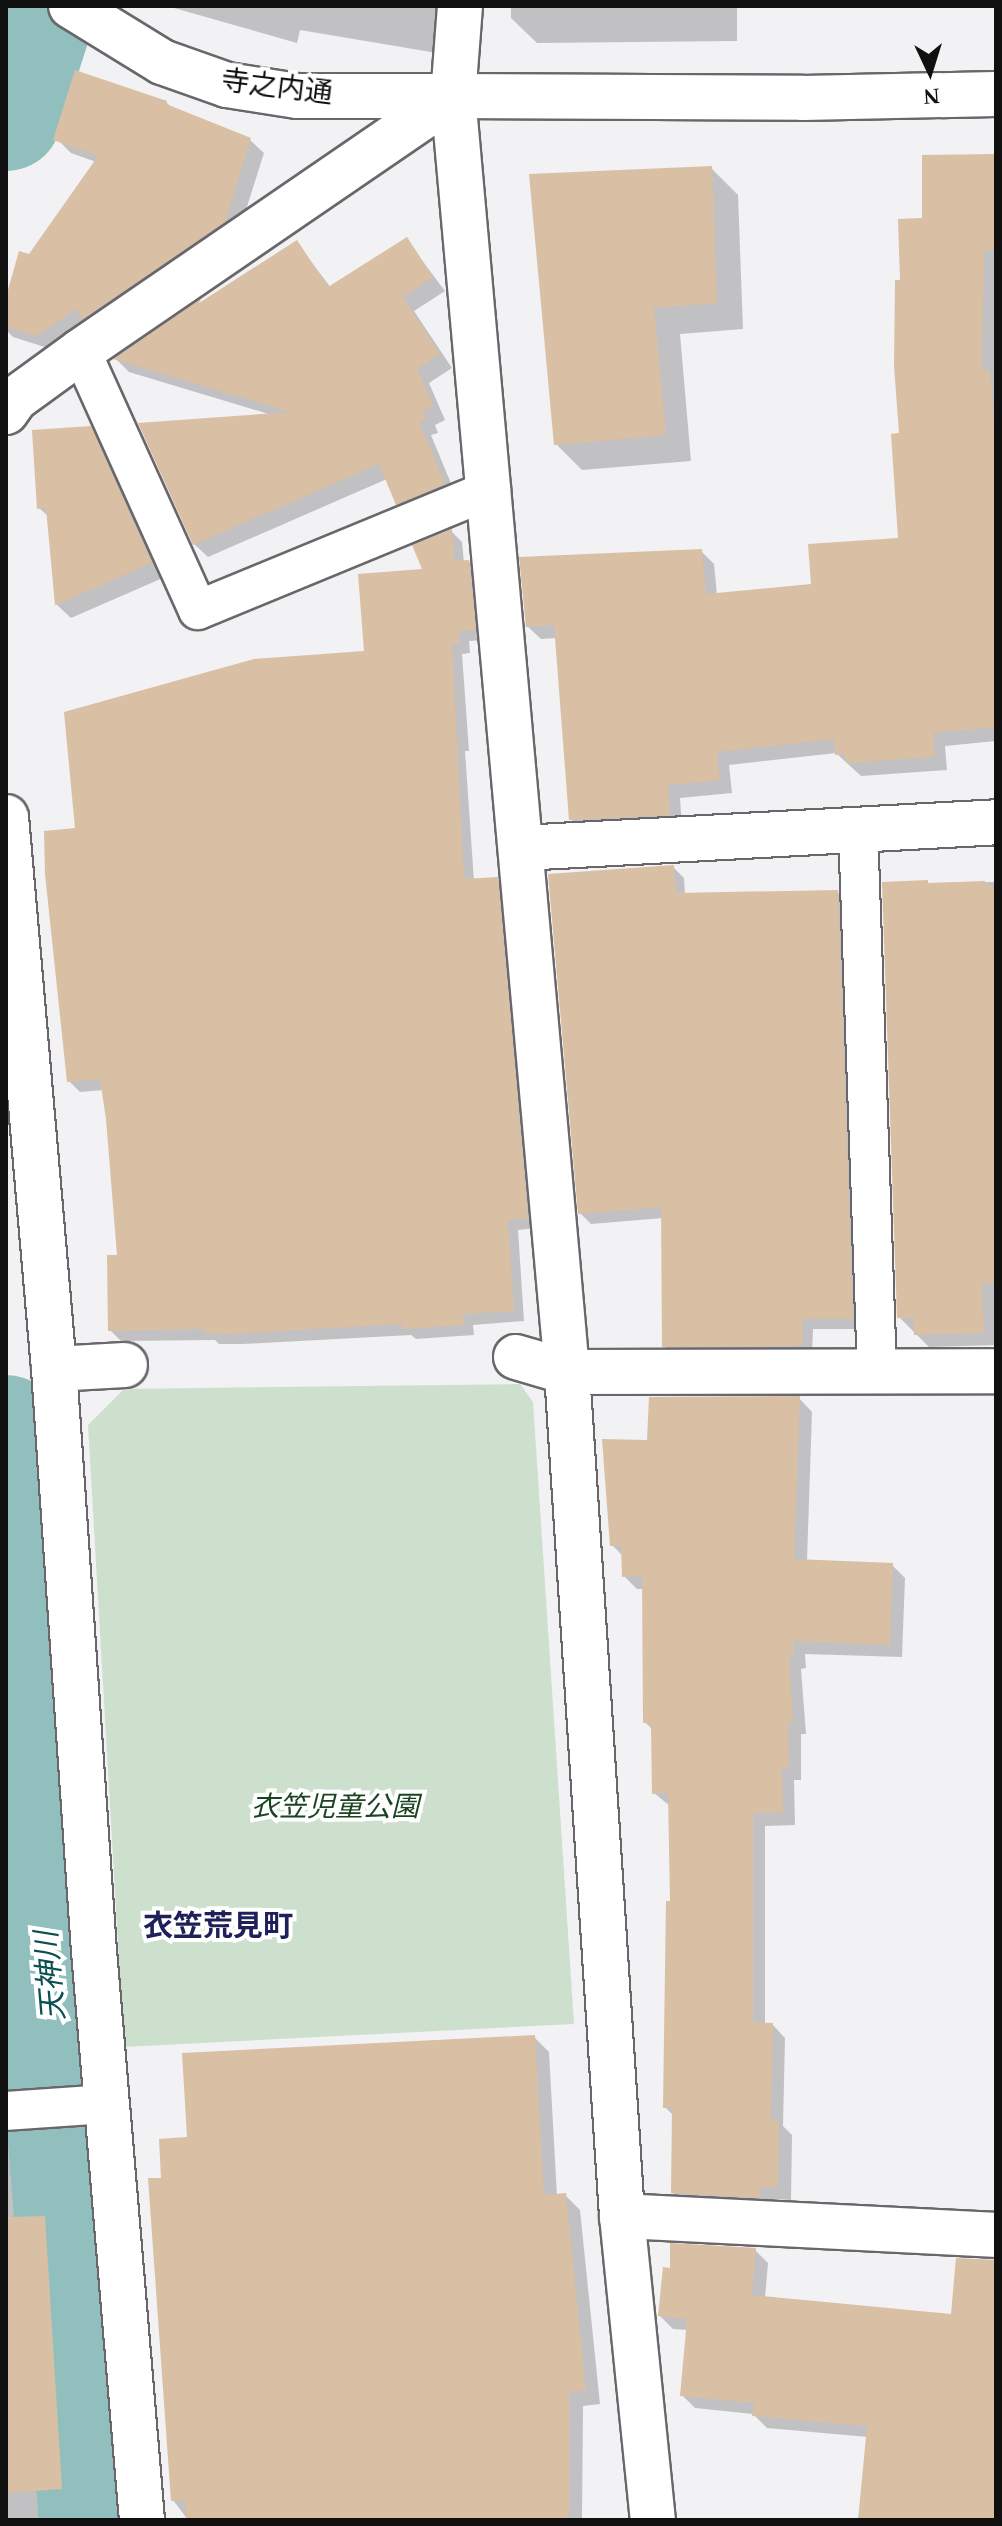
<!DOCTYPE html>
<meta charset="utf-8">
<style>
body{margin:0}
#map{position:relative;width:1002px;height:2526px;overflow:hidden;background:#f2f1f4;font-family:"Times New Roman","Noto Sans JP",serif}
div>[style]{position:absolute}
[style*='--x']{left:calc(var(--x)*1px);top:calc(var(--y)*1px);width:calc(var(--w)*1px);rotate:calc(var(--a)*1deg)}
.green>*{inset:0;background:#cde0ce}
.shadow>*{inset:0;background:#0003}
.river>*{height:112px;margin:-56px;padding:0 56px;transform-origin:56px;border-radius:56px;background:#91bfbe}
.building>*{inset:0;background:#d9bfa3}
.roads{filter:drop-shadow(2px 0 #69676a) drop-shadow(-2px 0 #69676a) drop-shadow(0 2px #69676a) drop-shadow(0 -2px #69676a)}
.lane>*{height:38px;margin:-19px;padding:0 19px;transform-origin:19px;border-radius:19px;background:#fff}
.street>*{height:44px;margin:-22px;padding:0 22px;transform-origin:22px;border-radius:22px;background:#fff}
.secondary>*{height:44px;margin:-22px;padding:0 22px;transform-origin:22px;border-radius:22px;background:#fff}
span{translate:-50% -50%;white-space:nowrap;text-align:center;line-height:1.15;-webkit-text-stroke:8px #fff;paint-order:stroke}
.street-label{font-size:28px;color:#101011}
.park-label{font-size:28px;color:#19441f;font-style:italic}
.neighbourhood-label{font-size:30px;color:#1f2059;font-weight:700}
.water-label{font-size:30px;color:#0b4f50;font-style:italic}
.frame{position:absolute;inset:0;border:8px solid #101011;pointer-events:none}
.north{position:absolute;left:890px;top:32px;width:80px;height:80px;-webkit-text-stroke:6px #fff;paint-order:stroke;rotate:176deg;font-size:22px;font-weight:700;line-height:32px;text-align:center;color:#101011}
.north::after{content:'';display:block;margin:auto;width:28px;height:36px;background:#101011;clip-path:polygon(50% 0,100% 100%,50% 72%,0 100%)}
</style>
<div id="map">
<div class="green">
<i style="clip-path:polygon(520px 1384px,533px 1402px,574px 2024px,124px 2047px,88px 1425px,124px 1389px)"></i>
</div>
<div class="shadow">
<i style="clip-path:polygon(445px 6px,437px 53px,300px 30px,297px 43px,167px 6px)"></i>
<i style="clip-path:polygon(511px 6px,737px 6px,737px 41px,537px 43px,511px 18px)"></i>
<i style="clip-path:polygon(166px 102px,173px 109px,250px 140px,264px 153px,238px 235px,51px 349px,13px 337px,6px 330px,6px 304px,30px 256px,96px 162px,71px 153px,58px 140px)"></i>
<i style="clip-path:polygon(996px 156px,996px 741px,945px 746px,947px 770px,861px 776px,836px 753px,729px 765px,732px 793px,680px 798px,682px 827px,584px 833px,571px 819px,557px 638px,541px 639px,527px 626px,701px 551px,714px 564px,717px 595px,813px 586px,900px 540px,902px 282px,924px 220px)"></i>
<i style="clip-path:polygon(711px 168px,738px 195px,743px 329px,680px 334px,691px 461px,582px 470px,556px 444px)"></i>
<i style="clip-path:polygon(406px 239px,445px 291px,414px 311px,452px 368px,429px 383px,445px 420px,435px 425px,438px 433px,431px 435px,457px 498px,411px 517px,397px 504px,387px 479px,208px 557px,194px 544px,272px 415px,129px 372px,116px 359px,297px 243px,331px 288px)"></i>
<i style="clip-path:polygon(90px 428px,105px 443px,165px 577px,71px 618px,56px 604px,49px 517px,39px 508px)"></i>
<i style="clip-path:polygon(451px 531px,462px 542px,464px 563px,469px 562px,480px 574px,486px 640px,469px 641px,470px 653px,462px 654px,469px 751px,465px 751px,474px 881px,497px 879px,508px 890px,538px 1228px,518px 1230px,524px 1321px,473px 1325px,474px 1335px,416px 1339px,411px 1335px,243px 1344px,219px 1344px,215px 1340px,121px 1341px,110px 1330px,119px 1257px,104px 1090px,80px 1092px,69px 1081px,77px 830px,366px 653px)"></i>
<i style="clip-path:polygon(673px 867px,684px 878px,685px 895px,837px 892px,848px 903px,863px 1329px,813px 1329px,812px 1357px,675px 1357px,664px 1346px,663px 1218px,591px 1224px,580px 1213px)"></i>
<i style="clip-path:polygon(996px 882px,996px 1345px,929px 1347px,899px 1317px,884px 884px)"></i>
<i style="clip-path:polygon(799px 1398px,812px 1412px,807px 1561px,892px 1565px,905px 1578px,902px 1657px,805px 1654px,806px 1668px,801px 1669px,806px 1734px,801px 1734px,801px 1780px,794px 1780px,795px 1825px,765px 1826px,765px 2024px,772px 2024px,785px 2038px,783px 2126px,792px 2135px,791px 2200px,774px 2199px,773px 2210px,686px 2206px,673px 2193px,674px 2116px,665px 2107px,672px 1903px,670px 1806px,654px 1793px,653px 1730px,645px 1722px,644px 1589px,637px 1589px,624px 1576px,624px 1557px,612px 1545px,649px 1442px)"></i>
<i style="clip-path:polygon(6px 1816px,19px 1829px,28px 1853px,32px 1979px,39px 1986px,48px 2100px,6px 2108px)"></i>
<i style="clip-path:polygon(534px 2037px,549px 2052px,557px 2196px,565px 2195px,580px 2210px,600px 2404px,583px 2406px,582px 2520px,188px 2520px,173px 2500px,163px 2179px,189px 2139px)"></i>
<i style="clip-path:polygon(6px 2133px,39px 2133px,52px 2146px,75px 2502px,61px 2503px,61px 2520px,6px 2520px)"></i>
<i style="clip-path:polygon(755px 2250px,768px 2263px,765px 2298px,952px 2316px,996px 2298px,996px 2520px,860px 2520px,868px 2437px,767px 2428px,753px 2414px,695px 2408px,682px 2395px,688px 2330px,673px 2329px,660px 2316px)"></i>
</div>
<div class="river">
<i style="--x:6;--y:115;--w:114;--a:-72.2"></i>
<i style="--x:6;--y:1431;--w:1093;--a:85.33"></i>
</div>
<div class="building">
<i style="clip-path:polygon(75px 70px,167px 101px,166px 104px,251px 138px,225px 222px,83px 319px,76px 309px,37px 336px,6px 327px,6px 297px,19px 251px,29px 254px,98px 156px,53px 140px)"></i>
<i style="clip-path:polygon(996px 154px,996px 250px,984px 251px,982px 370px,990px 370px,996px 443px,996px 727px,933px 733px,935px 757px,846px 763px,846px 754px,835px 755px,834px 739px,717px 752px,720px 780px,668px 785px,670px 815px,569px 820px,554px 625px,526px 627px,519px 557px,702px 549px,706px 594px,811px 584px,808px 544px,898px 538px,891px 434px,899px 433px,894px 366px,895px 280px,900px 280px,898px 219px,922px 218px,922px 155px)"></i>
<i style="clip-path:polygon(712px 166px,717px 303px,654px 308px,666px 435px,554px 445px,529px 174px)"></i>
<i style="clip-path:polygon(407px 237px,433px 277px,403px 297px,440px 354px,417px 369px,433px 406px,423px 411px,426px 419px,419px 422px,445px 484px,396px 505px,379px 464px,193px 545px,138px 423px,290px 412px,113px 359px,201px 299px,199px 303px,297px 240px,328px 287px)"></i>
<i style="clip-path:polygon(91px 426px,152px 563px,55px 605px,46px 508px,37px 509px,32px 430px)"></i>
<i style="clip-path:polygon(452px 529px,454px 561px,469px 560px,476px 630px,459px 631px,460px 643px,452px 643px,464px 879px,498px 877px,528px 1218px,508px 1220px,514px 1311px,463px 1314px,464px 1325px,402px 1329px,402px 1324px,231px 1334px,205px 1333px,205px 1329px,108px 1331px,107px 1255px,117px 1255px,106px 1119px,100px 1079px,67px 1082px,45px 874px,44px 831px,75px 828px,64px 712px,254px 659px,364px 651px,358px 574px,422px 569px,412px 545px)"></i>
<i style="clip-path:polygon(674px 865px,676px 893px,838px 890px,853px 1319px,803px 1319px,802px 1346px,662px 1347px,661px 1207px,578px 1214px,548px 874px)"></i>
<i style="clip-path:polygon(928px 880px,928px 883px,985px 881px,985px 885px,996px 885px,996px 1284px,982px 1284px,984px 1333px,914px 1335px,913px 1318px,897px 1318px,882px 882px)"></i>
<i style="clip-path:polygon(800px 1396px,794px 1559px,893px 1563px,890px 1645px,793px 1641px,793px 1656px,789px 1656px,793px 1722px,788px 1722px,789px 1768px,782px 1768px,783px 1813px,753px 1813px,753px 2022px,773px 2023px,771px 2120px,779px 2120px,778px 2187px,761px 2187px,760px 2198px,671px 2193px,672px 2108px,663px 2108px,666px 1901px,670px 1901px,668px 1793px,652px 1794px,651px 1723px,643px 1723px,642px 1576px,622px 1577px,621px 1546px,610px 1546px,602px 1439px,647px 1440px,649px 1397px)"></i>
<i style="clip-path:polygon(535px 2035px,544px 2195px,566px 2193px,586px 2390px,569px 2392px,569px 2520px,186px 2520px,185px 2500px,171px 2501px,148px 2178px,161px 2178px,159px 2139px,187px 2137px,182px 2053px)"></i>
<i style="clip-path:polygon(45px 2216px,62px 2489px,6px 2493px,6px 2217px)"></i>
<i style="clip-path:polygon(670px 2243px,756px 2248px,752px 2295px,951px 2314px,956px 2258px,996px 2260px,996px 2520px,858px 2520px,867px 2426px,752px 2416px,754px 2403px,680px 2396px,687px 2319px,658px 2316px,663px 2267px,670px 2268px)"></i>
</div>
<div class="roads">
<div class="lane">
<i style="--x:81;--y:351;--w:284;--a:65.7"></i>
<i style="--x:198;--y:610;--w:317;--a:-22.4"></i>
<i style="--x:858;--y:828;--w:544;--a:88"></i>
<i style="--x:6;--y:2111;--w:100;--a:-4"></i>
</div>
<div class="street">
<i style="--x:71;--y:6;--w:107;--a:31.6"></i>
<i style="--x:162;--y:62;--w:69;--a:19.5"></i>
<i style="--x:227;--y:85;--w:71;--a:8.9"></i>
<i style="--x:297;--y:96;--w:156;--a:0"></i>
<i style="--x:460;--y:6;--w:90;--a:94.4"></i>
<i style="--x:453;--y:96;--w:1281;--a:84.89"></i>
<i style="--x:567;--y:1372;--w:846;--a:86.27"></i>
<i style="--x:622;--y:2216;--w:306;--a:84.2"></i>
<i style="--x:6;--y:412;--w:16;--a:-55"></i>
<i style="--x:15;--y:399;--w:82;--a:-36"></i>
<i style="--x:81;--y:351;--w:451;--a:-34.4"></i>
<i style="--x:6;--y:817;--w:554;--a:85.03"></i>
<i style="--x:54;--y:1369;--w:583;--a:86.07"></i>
<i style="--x:94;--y:1951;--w:571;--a:85.18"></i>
<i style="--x:521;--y:848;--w:476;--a:-3.1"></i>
<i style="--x:516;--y:1357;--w:53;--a:16.4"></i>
<i style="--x:567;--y:1372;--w:429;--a:-0.1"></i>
<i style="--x:54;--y:1369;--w:71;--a:-3.2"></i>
<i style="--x:622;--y:2216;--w:374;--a:2.9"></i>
</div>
<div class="secondary">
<i style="--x:453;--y:96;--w:350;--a:0.3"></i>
<i style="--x:803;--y:98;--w:193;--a:-1.2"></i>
</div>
</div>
<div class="street-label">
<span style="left:277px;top:87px;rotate:7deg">寺之内通</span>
</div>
<div class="park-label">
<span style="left:335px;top:1807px">衣笠児童公園</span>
</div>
<div class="neighbourhood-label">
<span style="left:218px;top:1926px">衣笠荒見町</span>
</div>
<div class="water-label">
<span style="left:50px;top:1976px;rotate:-95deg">天神川</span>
</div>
<div class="frame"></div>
<div class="north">N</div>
</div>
